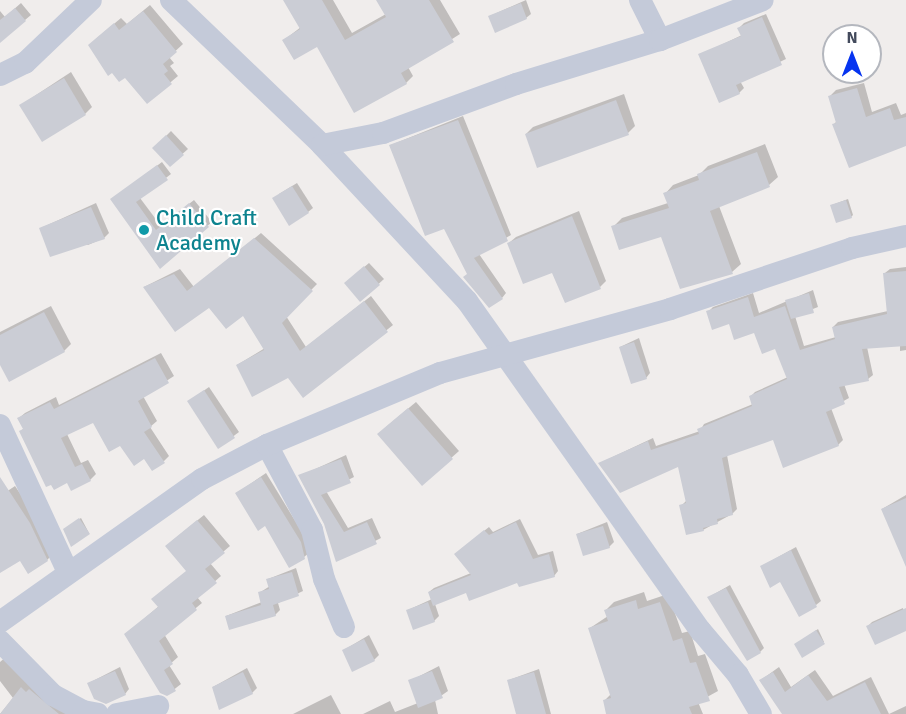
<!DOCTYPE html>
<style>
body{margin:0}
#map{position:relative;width:906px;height:714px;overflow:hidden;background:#f0edec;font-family:Signika,sans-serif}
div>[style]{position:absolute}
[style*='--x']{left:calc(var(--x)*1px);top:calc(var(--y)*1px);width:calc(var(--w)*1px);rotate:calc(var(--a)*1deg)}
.shadow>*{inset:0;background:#0003}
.building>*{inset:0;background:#cbcdd5}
.minor>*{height:22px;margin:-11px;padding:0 11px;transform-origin:11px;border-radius:11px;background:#c4cad9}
.dots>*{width:16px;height:16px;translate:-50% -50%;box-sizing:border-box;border:3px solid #fff;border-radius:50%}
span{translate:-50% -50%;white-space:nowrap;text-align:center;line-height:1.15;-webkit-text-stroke:4.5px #fff;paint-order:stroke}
.culture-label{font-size:22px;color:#0d838f}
.left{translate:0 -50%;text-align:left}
.north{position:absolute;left:822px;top:24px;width:60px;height:60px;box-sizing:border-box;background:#fff;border:2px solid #b4b7be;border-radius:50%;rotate:0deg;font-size:16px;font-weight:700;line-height:24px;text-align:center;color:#434a5c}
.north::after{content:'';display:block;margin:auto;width:21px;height:27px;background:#0634f0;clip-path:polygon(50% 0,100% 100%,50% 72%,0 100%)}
</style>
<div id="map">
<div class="shadow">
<i style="clip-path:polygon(288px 0,333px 0,352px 33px,386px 14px,385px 0,440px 0,460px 34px,408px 67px,413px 76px,406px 83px,317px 45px,284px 40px,301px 27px)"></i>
<i style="clip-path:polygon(526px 0,531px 14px,526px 18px,490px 16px)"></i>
<i style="clip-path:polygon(21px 3px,31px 15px,0 41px,0 11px,5px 17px)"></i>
<i style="clip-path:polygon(150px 5px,183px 44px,169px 57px,174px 63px,170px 66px,178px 76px,147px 102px,97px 38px,121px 18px,127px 24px)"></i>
<i style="clip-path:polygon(766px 14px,786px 59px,740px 81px,744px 88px,739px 93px,700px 55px,742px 35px,739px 28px,744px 23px)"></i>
<i style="clip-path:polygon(71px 72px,92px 107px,85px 114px,21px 105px)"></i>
<i style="clip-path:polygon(864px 83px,872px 112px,896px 103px,901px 115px,906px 113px,906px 144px,834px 124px,837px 121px,830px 96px,836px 90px)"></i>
<i style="clip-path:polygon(624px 94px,635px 126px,628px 133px,526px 134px,533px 127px)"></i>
<i style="clip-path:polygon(463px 116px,511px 235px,479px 254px,506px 293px,502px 298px,468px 274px,445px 227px,391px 145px)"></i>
<i style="clip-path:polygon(171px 131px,188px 149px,170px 165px,154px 148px)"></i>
<i style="clip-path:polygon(765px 144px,778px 177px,769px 185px,719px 206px,741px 264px,732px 272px,681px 287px,662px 235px,613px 227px,622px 218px,668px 203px,665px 194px,673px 185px,699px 175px,708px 166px)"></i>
<i style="clip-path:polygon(162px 162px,171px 174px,140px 198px,161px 226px,194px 200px,212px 222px,160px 266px,112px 199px)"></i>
<i style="clip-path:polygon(297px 183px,313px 208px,308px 212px,279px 194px)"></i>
<i style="clip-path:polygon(848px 199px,853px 215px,851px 217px,832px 205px)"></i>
<i style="clip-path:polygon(96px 203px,109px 233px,104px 238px,88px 245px,41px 228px)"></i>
<i style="clip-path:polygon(579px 211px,606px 281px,600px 287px,509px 243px,516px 237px)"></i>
<i style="clip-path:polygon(261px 233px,317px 284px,286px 316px,306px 347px,371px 296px,393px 325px,304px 396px,288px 377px,237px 365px,265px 348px,243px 313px,144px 287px,180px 269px,194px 287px)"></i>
<i style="clip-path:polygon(369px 263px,384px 279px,361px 300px,350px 279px)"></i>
<i style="clip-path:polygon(906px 267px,906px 350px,900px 351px,900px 345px,867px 347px,873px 375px,868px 379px,844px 384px,849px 398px,831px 408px,843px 440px,838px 445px,774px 438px,727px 455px,737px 509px,732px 514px,703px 530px,681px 506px,687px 500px,679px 465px,600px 463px,653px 438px,656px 446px,700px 431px,704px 424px,753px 404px,750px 397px,755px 392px,788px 377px,776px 347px,755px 331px,708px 312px,713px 307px,753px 293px,759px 313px,813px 290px,818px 307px,795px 316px,804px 346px,836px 337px,833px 327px,838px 322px,888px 311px,885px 273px,890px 269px)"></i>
<i style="clip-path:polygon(51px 306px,71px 344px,64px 351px,0 362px,0 332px)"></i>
<i style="clip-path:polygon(639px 338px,650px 373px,646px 378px,620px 347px)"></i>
<i style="clip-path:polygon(161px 353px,174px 376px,143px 396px,157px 421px,150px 427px,169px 456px,164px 461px,144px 457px,120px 444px,93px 421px,67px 434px,81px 463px,88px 460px,96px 474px,90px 480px,67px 481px,21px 431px,24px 428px,19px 418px,25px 413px,56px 397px,59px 405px)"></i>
<i style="clip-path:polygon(209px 387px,239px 432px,219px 447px,189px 401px)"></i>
<i style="clip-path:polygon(416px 402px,459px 451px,422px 484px,386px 427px)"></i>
<i style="clip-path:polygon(346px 455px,354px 477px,326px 491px,348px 528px,372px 518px,381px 538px,337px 560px,325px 523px,300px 476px)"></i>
<i style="clip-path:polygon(266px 473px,305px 537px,309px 553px,304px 557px,237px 493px)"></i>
<i style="clip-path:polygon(15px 486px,36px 517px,53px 554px,47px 560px,21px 559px,0 569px,0 496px)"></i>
<i style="clip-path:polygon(906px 495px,906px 564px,882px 509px)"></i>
<i style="clip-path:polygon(204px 515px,230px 546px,210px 563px,221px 576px,197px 597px,202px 603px,164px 634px,178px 657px,169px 665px,181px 684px,167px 695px,126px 634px,159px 606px,187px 571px,172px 541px)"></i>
<i style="clip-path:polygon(81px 518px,89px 533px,67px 527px)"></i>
<i style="clip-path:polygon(520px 519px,538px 555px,553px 551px,558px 571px,554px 576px,467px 591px,435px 604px,439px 616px,434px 621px,408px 610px,432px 599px,429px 592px,434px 588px,471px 573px,460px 550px,489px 527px,493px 532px)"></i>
<i style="clip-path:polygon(607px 522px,614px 542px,609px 547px,577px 534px)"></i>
<i style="clip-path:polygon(796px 547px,821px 601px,816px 605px,762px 566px)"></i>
<i style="clip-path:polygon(296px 568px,303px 591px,278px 603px,280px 610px,275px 615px,226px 616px,262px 602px,259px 593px,270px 586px,268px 579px)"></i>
<i style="clip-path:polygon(730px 585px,764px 648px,760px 652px,709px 597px)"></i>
<i style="clip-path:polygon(644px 592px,647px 601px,668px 594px,682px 633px,690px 631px,698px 656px,705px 654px,718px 691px,698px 702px,703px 714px,608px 714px,604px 701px,611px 694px,590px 628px,608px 616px,606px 610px,614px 602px)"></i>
<i style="clip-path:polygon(903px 608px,906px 629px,868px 626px,872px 622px)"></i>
<i style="clip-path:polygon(818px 629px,824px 642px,798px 643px)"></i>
<i style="clip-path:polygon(369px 635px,379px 655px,374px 660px,344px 650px)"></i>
<i style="clip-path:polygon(7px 656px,84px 714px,0 714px,13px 698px,0 681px,0 662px)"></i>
<i style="clip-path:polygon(439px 666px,448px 691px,435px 700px,438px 714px,363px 714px,390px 701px,395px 712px,418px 703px,410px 681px)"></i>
<i style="clip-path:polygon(120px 667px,129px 689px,125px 694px,89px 683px)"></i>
<i style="clip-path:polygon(779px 667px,791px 687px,815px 670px,833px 696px,871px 677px,889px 714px,785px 714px,761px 680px)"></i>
<i style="clip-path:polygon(247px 668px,257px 688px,252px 693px,213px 687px)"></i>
<i style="clip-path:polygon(539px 669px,551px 714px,518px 714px,509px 680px)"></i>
<i style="clip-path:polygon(331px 695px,341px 714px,293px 714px)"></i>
<i style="clip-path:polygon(906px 706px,906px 714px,889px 714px)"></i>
</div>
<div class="building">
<i style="clip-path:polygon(283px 0,322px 0,345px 40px,386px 17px,376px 0,429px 0,454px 42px,401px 73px,407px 84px,354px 113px,317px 47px,294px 60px,282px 40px,300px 29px)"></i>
<i style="clip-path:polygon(521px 3px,527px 19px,495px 33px,488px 16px)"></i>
<i style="clip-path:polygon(15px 8px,26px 21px,0 43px,0 20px)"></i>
<i style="clip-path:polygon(143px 11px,177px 52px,163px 64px,168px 71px,164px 74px,172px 84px,147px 104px,125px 78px,119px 82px,112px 73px,108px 76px,88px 45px,114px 23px,119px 30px)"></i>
<i style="clip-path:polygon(762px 17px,782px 65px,736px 85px,740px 94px,719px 103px,698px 54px,741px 36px,737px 28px)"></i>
<i style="clip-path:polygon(64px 78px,86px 115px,42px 142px,19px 105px)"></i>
<i style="clip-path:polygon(857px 88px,866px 117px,890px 108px,894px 120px,906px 117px,906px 146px,849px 168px,832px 124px,836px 123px,828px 96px)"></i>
<i style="clip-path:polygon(616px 100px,629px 135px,537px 168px,525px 134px)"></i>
<i style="clip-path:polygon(458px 120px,508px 241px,474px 258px,503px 299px,489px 308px,463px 277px,467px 274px,444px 229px,425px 236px,389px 145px)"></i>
<i style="clip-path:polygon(166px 135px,184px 155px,170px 167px,152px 148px)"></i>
<i style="clip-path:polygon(757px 152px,770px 187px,710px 211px,733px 274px,680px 289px,661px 237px,619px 250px,611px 226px,669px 208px,663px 193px,699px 180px,697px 174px)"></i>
<i style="clip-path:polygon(157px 165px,168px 180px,136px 202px,156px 230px,189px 203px,209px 227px,160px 269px,110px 199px)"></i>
<i style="clip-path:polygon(292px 186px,309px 213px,289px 226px,272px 198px)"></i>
<i style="clip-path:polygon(846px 200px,852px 218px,836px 223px,830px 205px)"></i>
<i style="clip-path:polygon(91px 207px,105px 239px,50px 257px,39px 228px)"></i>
<i style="clip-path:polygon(572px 216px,601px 289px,565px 303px,552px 273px,523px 284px,507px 243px)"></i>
<i style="clip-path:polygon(254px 238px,313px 291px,282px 323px,300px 351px,364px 301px,388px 332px,303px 398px,288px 378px,252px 397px,236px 365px,264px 350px,243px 316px,226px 329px,209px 308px,175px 332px,143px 287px,174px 274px,187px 291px)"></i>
<i style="clip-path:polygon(364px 266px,380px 285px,360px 302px,344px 283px)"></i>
<i style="clip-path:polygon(906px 271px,906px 346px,862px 349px,869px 381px,839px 387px,845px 404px,826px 412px,839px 446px,783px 468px,773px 440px,722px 458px,733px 515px,717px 519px,718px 524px,703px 528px,704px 531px,686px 535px,679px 505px,686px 503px,678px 467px,620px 493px,598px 463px,648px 441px,651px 450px,699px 434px,697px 429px,752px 406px,749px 396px,787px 379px,775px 349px,762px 354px,754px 333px,734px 340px,729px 324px,712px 330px,706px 311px,748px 297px,754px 317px,785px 306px,800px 350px,835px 339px,832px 327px,887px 314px,883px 273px)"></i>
<i style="clip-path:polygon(809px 293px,814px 313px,791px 319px,785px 300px)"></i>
<i style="clip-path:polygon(44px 312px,65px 352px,9px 382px,0 365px,0 335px)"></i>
<i style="clip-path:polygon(634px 342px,647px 379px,631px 384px,619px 347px)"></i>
<i style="clip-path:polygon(155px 358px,169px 383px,138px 401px,152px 427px,144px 432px,165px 463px,152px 471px,144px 459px,134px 466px,120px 446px,109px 452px,93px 423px,61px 438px,75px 467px,82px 464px,91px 481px,71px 491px,67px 483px,54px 490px,51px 485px,46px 487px,19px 431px,23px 429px,17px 418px,50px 402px,54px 409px)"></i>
<i style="clip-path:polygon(204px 390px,235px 438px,218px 449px,187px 401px)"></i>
<i style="clip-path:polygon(408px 408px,453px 459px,422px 486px,377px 434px)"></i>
<i style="clip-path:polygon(341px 459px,351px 483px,321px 495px,344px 532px,367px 522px,377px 544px,336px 562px,324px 524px,298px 475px)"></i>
<i style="clip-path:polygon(0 477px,30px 523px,48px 561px,28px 574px,20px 561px,0 573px)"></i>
<i style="clip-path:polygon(261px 477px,301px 542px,305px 559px,289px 568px,265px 526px,258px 531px,235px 493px)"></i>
<i style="clip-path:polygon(906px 498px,906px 567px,881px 509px)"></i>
<i style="clip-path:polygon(79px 518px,90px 534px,71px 547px,63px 529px)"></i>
<i style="clip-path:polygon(197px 520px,225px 553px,205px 569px,217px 583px,192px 603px,197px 610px,159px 641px,173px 664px,164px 670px,176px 691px,167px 696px,160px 693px,124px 634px,158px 607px,151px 599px,186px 571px,165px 546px)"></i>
<i style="clip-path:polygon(516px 522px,533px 559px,549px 554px,555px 577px,519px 587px,517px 583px,469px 601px,466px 593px,433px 606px,428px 592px,471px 575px,454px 554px,484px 530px,489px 535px)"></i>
<i style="clip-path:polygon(603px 526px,610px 548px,583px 556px,576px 534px)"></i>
<i style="clip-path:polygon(791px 550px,817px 607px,799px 617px,780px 582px,770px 588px,760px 566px)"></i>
<i style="clip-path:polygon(292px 572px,299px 596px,273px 605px,276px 616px,229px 630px,225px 616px,261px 605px,258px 592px,269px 589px,266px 579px)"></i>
<i style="clip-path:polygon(726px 588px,761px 653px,747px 661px,707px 597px)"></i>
<i style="clip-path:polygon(636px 600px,638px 609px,660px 602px,673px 641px,682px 638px,690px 663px,696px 662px,710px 701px,689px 707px,692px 714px,606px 714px,603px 700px,611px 698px,588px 628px,608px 621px,604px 610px)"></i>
<i style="clip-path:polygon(428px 602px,435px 622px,413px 630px,406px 610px)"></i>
<i style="clip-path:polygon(906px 608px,906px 631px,875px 645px,866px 626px)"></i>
<i style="clip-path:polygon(816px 630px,825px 644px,802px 658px,794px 644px)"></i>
<i style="clip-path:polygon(364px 639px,375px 661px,352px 672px,342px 650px)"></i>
<i style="clip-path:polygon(115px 671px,126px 695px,106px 704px,94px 699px,87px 683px)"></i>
<i style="clip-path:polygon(432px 671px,443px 698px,418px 708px,408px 680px)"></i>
<i style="clip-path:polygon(243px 672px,253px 694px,219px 710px,212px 687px)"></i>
<i style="clip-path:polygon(534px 672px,546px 714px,516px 714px,507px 680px)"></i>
<i style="clip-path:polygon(773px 672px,785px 692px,808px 675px,827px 701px,865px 682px,881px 714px,782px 714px,759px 680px)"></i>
<i style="clip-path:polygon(21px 687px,26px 692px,29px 689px,59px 714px,0 714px)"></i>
</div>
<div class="minor">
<i style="--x:171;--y:0;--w:209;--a:43.8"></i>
<i style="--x:322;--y:145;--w:213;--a:47.1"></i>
<i style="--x:467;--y:301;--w:405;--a:54.7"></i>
<i style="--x:701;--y:631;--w:57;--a:49.9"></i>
<i style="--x:738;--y:675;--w:45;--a:59.5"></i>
<i style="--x:640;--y:0;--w:45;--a:63.4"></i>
<i style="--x:0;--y:75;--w:28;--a:-26"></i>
<i style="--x:25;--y:63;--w:91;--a:-43.7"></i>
<i style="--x:322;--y:145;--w:62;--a:-11.1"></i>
<i style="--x:383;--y:133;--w:142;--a:-20.2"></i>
<i style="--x:516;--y:84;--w:151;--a:-17"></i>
<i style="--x:660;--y:40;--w:110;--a:-21.2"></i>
<i style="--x:0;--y:425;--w:162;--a:65.2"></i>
<i style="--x:267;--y:445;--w:96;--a:62.1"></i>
<i style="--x:312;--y:530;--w:50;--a:76.2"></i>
<i style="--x:324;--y:579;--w:52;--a:67.4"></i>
<i style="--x:0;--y:622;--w:247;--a:-35.3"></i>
<i style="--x:202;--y:479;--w:73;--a:-27.6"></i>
<i style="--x:267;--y:445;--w:187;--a:-22.6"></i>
<i style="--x:440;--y:373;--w:239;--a:-15.5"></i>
<i style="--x:670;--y:309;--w:192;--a:-18.5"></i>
<i style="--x:852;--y:248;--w:55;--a:-12.5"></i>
<i style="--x:0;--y:641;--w:76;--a:45.5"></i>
<i style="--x:53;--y:695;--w:34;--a:28"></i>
<i style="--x:83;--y:711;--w:15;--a:11"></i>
<i style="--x:117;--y:714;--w:42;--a:-11"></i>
</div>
<div class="dots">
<i style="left:144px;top:230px;background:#0f9aa8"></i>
</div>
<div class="culture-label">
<span class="left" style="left:156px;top:230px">Child Craft<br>Academy</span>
</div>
<div class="north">N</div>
</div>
